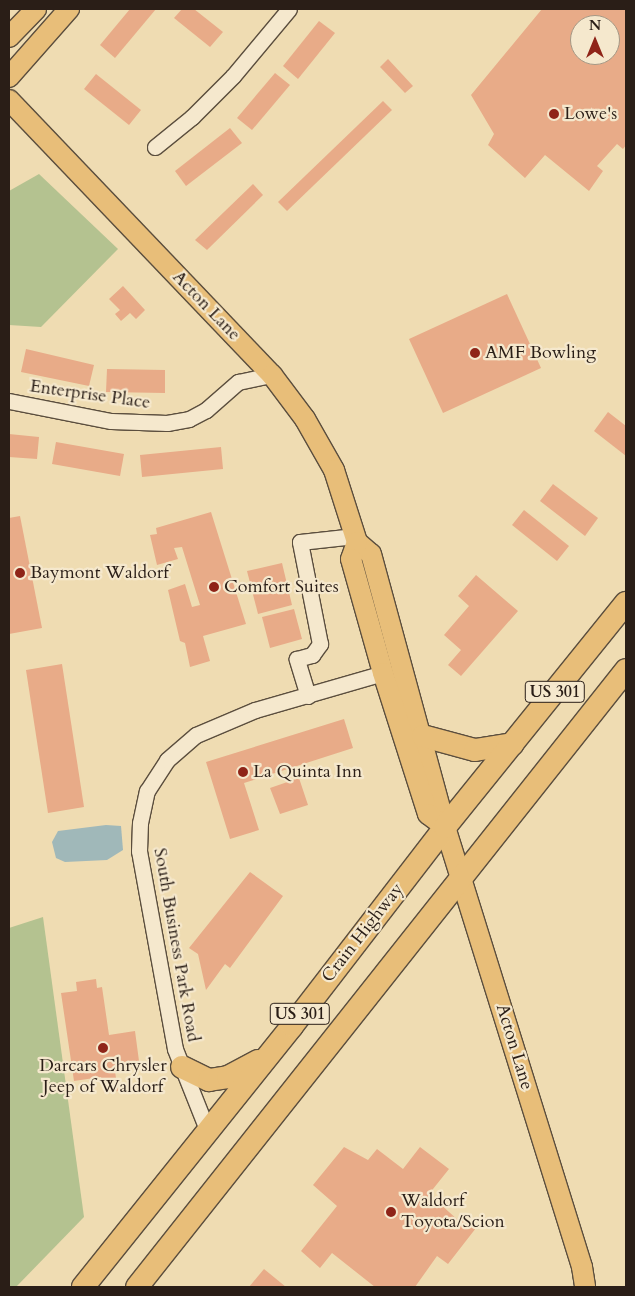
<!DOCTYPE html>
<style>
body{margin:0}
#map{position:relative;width:635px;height:1296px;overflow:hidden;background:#efdcb2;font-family:Cardo,serif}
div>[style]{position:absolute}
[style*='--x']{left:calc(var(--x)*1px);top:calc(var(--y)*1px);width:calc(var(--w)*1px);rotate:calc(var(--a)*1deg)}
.green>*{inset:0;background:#b4c290}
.water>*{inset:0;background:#a0b8b9}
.building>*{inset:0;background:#e8ab88}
.roads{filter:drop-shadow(1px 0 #5b4e3e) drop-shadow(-1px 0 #5b4e3e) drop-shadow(0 1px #5b4e3e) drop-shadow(0 -1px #5b4e3e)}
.minor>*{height:15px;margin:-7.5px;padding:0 7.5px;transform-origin:7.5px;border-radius:7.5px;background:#f5e8cd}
.major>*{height:20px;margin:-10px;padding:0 10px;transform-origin:10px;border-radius:10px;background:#e8be79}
.highway>*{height:22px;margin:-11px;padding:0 11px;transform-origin:11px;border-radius:11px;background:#e8be79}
.dots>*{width:14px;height:14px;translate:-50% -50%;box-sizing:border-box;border:2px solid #f5e8cd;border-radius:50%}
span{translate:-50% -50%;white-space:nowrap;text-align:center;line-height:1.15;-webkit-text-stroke:4.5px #f5e8cd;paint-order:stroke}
.shield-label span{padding:1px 4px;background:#f5e8cd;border:1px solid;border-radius:4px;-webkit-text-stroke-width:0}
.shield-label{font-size:16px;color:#2a1e17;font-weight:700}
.poi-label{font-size:18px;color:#2a1e17}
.left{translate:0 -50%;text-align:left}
.street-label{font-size:18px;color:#2a1e17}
.frame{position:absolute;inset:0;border:10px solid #2a1e17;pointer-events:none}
.north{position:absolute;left:570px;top:15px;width:50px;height:50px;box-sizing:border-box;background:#f5e8cd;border:1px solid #a49784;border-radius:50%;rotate:0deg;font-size:14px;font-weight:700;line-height:20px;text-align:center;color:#2a1e17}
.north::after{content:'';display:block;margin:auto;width:18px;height:22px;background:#8f2418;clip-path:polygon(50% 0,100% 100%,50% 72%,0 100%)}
</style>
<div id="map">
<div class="green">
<i style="clip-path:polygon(39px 174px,118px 249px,41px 327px,9px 325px,9px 191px)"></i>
<i style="clip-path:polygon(43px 917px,84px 1217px,16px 1287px,9px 1287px,9px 928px)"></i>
</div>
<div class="water">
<i style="clip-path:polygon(106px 825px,121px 826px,123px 850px,107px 860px,65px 862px,56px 858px,52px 842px,58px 831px)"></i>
</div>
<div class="building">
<i style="clip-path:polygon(130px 9px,156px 9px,115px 58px,100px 45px)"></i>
<i style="clip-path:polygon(182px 9px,194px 9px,223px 32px,210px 47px,174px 18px)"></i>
<i style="clip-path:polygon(evenodd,542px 9px,626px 9px,626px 145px,623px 149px,617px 144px,597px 166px,603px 171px,589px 191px,545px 155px,525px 178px,488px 145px,494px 134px,471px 95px,542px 9px,580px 25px,610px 25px,610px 55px,580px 55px,580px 25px)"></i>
<i style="clip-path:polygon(319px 21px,335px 33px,298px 79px,283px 66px)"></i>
<i style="clip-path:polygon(388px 59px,413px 86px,405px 93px,380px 67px)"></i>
<i style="clip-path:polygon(275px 73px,290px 85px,252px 130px,237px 118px)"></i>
<i style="clip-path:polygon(96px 74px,141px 110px,129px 125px,84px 89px)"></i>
<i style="clip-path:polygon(383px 101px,392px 110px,287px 211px,278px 202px)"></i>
<i style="clip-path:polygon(230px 128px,242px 143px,186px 186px,175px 171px)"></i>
<i style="clip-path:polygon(253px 184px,263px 195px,207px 250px,195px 240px)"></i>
<i style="clip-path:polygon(123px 286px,145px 310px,136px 319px,130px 313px,121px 321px,115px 314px,120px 310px,109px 299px)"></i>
<i style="clip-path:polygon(507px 294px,541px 368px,443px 413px,409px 339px)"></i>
<i style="clip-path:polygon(26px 349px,94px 365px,89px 386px,21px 372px)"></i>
<i style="clip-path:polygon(107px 369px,165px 370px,165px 393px,106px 392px)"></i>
<i style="clip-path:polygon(608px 412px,626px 426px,626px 456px,594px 431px)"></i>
<i style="clip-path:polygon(9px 434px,39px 437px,37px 459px,9px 457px)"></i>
<i style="clip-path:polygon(56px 442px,124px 454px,120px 476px,52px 464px)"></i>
<i style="clip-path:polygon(221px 447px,223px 469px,142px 477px,140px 455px)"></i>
<i style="clip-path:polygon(553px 484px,598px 518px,585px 536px,540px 501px)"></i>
<i style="clip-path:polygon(524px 510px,569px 546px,557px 561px,512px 525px)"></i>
<i style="clip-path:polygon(211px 512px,246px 624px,203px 636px,210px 661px,190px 667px,185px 643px,180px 641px,168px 590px,185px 584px,192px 607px,200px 605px,182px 547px,174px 548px,178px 559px,157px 565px,150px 535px,157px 534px,156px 528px)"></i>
<i style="clip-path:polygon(20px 516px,42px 628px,9px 634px,9px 518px)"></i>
<i style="clip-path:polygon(282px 563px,292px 605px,258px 614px,247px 571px)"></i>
<i style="clip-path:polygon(476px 575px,518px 611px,461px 676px,448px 665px,461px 650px,444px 635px,469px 606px,458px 596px)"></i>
<i style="clip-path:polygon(294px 609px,302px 639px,270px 648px,262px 617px)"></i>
<i style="clip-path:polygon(62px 664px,84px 807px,48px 813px,26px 670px)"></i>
<i style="clip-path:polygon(344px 719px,353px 748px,244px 783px,259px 830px,230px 839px,206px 762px)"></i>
<i style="clip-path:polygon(299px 778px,308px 805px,280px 814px,270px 788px)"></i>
<i style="clip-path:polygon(250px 872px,283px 896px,230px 968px,225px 964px,206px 990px,198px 954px,189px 948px)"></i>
<i style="clip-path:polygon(96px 979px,97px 988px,102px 987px,109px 1035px,135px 1031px,139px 1061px,114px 1065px,118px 1091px,104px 1093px,101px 1077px,74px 1081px,61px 993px,77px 991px,76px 982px)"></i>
<i style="clip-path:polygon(344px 1147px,368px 1160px,377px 1149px,403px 1169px,420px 1147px,449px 1169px,429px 1194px,459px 1221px,463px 1218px,476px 1228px,448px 1264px,437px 1256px,415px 1287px,375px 1287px,332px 1253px,320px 1268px,301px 1251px,337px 1206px,313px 1185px)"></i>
<i style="clip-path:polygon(264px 1269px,286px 1287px,249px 1287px)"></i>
</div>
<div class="roads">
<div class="minor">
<i style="--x:155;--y:147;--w:48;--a:-39"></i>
<i style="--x:192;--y:117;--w:58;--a:-45"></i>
<i style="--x:233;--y:76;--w:87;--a:-50.1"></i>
<i style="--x:9;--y:401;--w:104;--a:11.1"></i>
<i style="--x:111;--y:421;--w:56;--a:2"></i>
<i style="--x:167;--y:423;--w:22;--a:-10"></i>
<i style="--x:189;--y:419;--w:19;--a:-28"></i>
<i style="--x:206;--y:410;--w:43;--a:-41.2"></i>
<i style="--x:238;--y:382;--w:35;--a:-12"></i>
<i style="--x:308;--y:696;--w:39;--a:-107"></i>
<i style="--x:297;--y:659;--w:16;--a:-15"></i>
<i style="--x:312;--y:655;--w:14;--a:-54"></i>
<i style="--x:320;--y:644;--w:104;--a:-101.1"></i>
<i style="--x:300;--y:542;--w:55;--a:-6.2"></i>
<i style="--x:208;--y:1132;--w:89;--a:-111.7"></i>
<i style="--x:175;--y:1049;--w:201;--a:-100.3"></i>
<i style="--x:139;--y:851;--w:28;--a:-88"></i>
<i style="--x:140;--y:823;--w:33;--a:-78"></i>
<i style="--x:147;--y:791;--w:37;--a:-57"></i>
<i style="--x:167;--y:760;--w:38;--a:-41"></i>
<i style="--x:196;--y:735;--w:64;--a:-23"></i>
<i style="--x:255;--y:710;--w:133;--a:-16.1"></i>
</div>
<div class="major">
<i style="--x:9;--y:37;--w:39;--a:-46"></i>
<i style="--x:9;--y:77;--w:91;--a:-48.6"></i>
<i style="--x:9;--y:100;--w:381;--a:46.3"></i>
<i style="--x:272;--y:375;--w:55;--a:53.1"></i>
<i style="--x:305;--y:419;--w:59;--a:60.4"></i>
<i style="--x:334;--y:470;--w:76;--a:72.3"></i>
<i style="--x:357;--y:542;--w:18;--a:41"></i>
<i style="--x:371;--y:554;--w:283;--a:74.8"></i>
<i style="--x:445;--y:827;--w:461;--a:72.7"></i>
<i style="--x:582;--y:1267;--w:20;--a:81"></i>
<i style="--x:357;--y:542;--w:18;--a:109"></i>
<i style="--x:351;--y:559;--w:118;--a:74.3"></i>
<i style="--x:383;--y:673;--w:148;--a:72.3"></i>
<i style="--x:428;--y:814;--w:21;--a:37"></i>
</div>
<div class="highway">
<i style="--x:423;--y:736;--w:54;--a:15.1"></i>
<i style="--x:475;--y:750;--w:38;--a:-9"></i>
<i style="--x:182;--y:1067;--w:30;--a:26"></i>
<i style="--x:209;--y:1080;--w:19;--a:-9"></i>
<i style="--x:228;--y:1077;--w:34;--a:-28"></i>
<i style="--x:83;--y:1287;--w:334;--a:-51.3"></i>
<i style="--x:292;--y:1026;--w:251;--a:-52.4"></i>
<i style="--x:445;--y:827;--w:288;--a:-51.1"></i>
<i style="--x:137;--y:1287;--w:787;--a:-51.6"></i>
</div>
</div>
<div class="dots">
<i style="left:554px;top:114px;background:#8f2418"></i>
<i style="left:475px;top:353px;background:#8f2418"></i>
<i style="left:20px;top:573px;background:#8f2418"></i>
<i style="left:214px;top:587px;background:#8f2418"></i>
<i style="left:243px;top:772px;background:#8f2418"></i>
<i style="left:103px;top:1048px;background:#8f2418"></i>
<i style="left:391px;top:1212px;background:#8f2418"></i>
</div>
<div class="shield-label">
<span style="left:555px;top:692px">US 301</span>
<span style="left:300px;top:1014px">US 301</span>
</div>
<div class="poi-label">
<span class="left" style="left:564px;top:114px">Lowe's</span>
<span class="left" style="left:485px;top:353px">AMF Bowling</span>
<span class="left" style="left:30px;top:573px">Baymont Waldorf</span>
<span class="left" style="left:224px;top:587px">Comfort Suites</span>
<span class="left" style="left:253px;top:772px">La Quinta Inn</span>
<span style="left:103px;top:1077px">Darcars Chrysler<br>Jeep of Waldorf</span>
<span class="left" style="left:401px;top:1212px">Waldorf<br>Toyota/Scion</span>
</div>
<div class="street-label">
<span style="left:206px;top:306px;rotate:46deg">Acton Lane</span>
<span style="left:90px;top:395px;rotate:8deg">Enterprise Place</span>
<span style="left:363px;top:933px;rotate:-52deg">Crain Highway</span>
<span style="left:176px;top:945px;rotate:80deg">South Business Park Road</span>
<span style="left:514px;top:1047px;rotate:73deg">Acton Lane</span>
</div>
<div class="frame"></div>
<div class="north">N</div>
</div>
